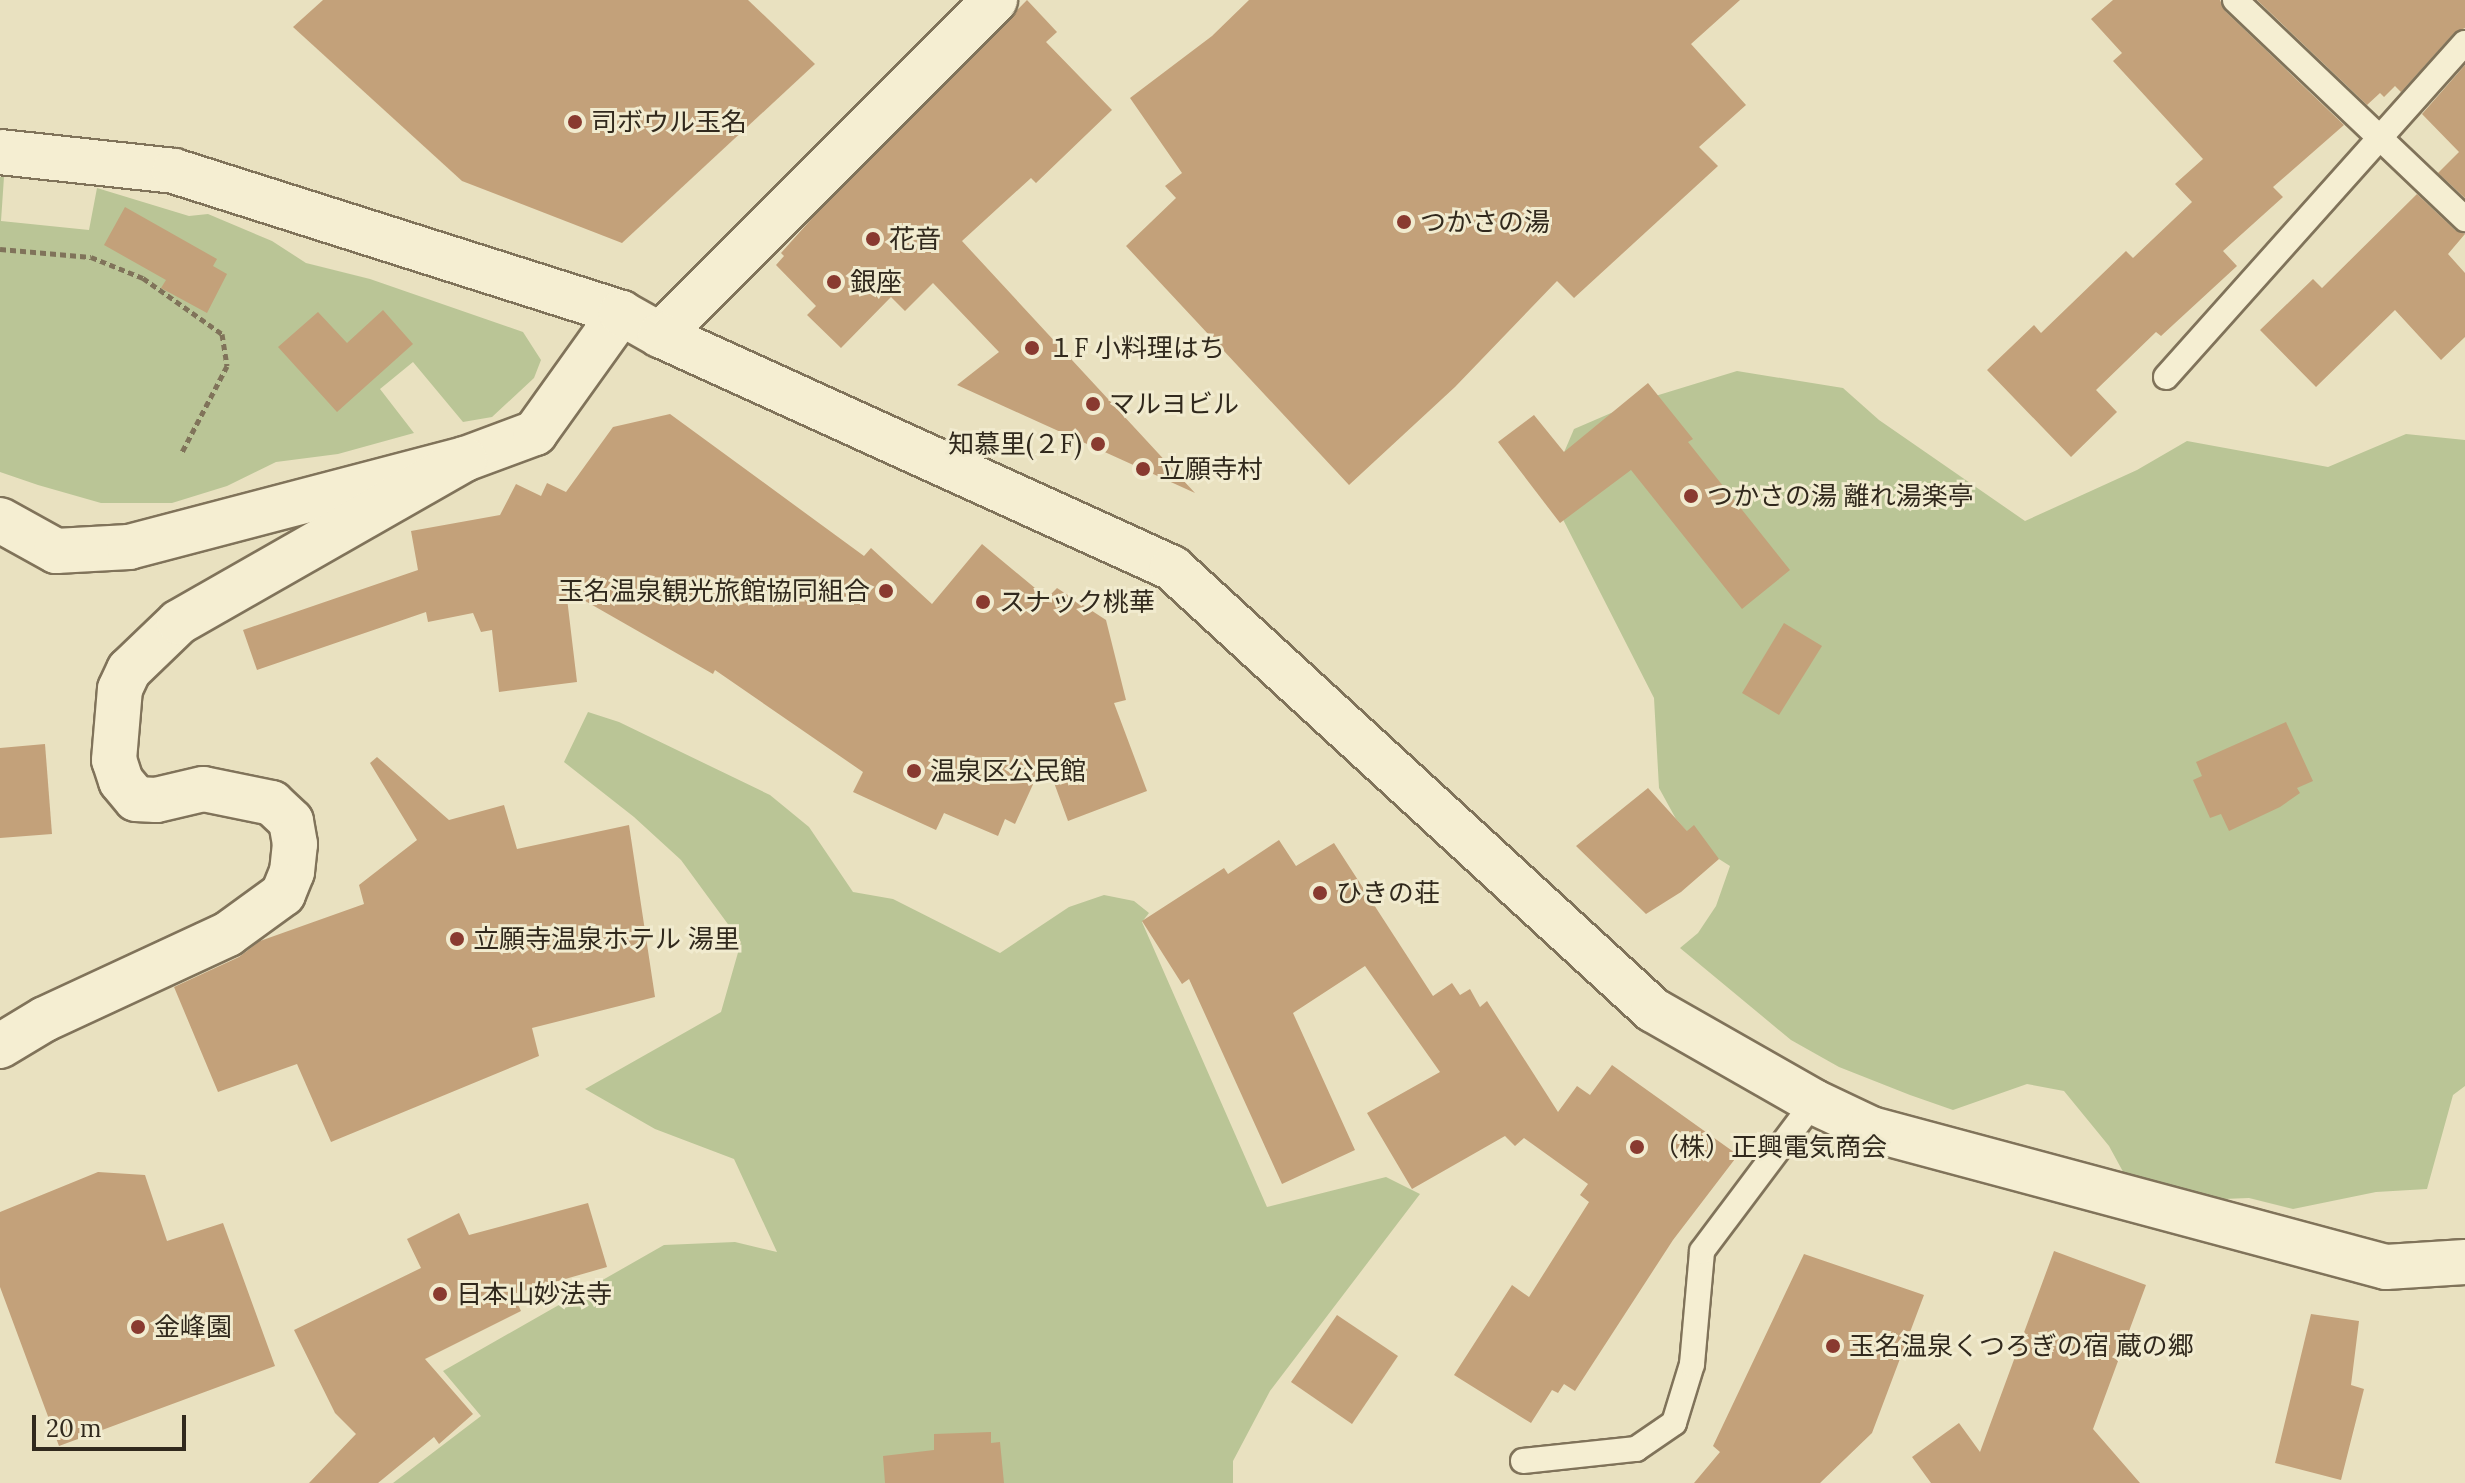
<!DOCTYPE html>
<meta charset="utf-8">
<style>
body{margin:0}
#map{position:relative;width:2465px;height:1483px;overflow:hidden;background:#e9e1c0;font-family:Lora,"Noto Sans JP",serif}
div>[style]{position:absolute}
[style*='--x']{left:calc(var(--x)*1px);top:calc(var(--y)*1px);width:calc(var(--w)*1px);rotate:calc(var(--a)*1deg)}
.green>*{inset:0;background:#bac596}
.building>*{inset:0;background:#c3a17a}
.path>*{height:5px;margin-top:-2.5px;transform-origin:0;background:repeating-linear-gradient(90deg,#80735a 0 6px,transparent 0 10px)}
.roads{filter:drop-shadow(2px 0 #80735a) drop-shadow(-2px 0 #80735a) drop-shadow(0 2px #80735a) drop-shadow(0 -2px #80735a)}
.lane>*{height:24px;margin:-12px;padding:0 12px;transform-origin:12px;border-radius:12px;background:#f5eed2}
.street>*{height:44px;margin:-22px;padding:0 22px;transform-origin:22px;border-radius:22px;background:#f5eed2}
.secondary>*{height:44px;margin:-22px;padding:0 22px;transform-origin:22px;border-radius:22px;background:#f5eed2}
.dots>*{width:22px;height:22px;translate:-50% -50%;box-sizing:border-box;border:4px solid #f1ebcf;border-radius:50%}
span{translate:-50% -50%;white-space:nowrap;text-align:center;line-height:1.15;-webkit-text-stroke:6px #f1ebcf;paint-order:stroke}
.poi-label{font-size:26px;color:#31291d}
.left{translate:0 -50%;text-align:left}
.right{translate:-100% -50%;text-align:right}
.scale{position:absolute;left:32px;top:1415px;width:154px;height:36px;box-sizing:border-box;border:4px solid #31291d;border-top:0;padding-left:10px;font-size:24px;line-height:28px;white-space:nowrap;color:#31291d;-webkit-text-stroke:6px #f1ebcf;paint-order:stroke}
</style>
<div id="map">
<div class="green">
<i style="clip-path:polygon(0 177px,4px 177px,1px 221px,89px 230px,97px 188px,189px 216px,208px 214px,272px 241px,306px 263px,370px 279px,523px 332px,541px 360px,534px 378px,492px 417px,463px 422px,413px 362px,380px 389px,414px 433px,338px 454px,276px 462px,227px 486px,172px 503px,101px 503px,38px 485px,0 472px)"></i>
<i style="clip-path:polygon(1737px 371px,1843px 388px,1879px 420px,2025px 521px,2137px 470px,2187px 441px,2328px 467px,2406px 434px,2465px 440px,2465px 1086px,2453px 1095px,2427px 1189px,2376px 1192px,2293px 1209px,2249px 1198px,2173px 1201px,2127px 1179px,2109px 1146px,2064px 1091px,2027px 1084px,1953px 1110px,1910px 1095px,1839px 1067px,1791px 1040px,1680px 948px,1698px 933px,1716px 906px,1730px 866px,1703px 849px,1676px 819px,1659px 788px,1654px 698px,1548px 490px,1574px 429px,1639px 401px)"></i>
<i style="clip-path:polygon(588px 712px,619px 722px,770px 795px,809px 827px,853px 892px,893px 899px,1000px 953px,1069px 907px,1104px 895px,1134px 901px,1149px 913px,1142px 922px,1267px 1207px,1386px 1177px,1420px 1194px,1270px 1391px,1233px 1461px,1233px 1483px,393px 1483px,481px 1416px,443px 1371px,664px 1245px,735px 1242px,777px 1252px,734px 1159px,655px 1129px,585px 1089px,721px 1012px,741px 942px,681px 860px,634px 817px,564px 762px)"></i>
</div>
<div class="building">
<i style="clip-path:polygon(323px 0,748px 0,815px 64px,622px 243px,462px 181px,293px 27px)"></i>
<i style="clip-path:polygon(1027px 0,1057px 32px,1046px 42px,1112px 110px,1036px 183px,1031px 178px,962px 241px,1195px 493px,957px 385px,999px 352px,933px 283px,905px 311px,891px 297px,841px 348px,807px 315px,816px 306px,776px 265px,784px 256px,781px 253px,815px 215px)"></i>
<i style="clip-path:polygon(1249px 0,1740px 0,1691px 44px,1746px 105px,1699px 147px,1718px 166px,1574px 298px,1557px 281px,1455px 387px,1349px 485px,1126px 246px,1176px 198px,1165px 186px,1182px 173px,1130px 98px,1212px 36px)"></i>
<i style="clip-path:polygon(2113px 0,2220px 0,2225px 11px,2344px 125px,2273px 187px,2283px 197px,2223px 251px,2237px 266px,2161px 336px,2156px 332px,2096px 390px,2117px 412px,2071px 457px,1987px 370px,2034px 325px,2041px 333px,2126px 251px,2133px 258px,2192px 202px,2175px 184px,2203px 159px,2113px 61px,2122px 53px,2091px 19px)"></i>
<i style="clip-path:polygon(2257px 0,2465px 0,2465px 28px,2454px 33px,2401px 92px,2395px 86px,2384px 97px,2380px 93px,2367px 105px)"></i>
<i style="clip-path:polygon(2465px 65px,2465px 198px,2438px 173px,2459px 152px,2422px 114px)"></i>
<i style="clip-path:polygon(2417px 194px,2455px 230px,2465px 234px,2448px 254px,2465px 273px,2465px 337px,2441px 360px,2395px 310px,2316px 387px,2260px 330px,2313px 279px,2322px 288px)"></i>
<i style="clip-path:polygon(125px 207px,217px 259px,213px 266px,227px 274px,207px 313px,161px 288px,166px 280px,104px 245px)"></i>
<i style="clip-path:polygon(383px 310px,413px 344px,337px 412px,278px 347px,318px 312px,347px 343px)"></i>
<i style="clip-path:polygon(1648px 383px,1693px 439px,1688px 442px,1790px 570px,1742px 609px,1631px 470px,1560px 523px,1498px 442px,1534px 415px,1564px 452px)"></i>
<i style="clip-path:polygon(670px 414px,864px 556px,871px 548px,932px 604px,982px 544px,1047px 598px,1057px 588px,1106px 620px,1126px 700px,1114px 703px,1147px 791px,1068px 821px,1045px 758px,1015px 824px,1005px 819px,998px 836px,944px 813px,936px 830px,853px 792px,863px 772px,715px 670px,713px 674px,566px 590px,577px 682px,499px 692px,492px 630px,481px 632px,473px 613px,428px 622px,426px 612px,257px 670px,243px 630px,418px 570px,411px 531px,500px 515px,516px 484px,541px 496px,547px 483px,566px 492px,613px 427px)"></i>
<i style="clip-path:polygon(1784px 623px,1822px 646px,1779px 715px,1742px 693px)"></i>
<i style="clip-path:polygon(2286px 722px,2313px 781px,2297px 788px,2300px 793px,2280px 807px,2229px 831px,2221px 814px,2210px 818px,2193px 780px,2202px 776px,2196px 762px)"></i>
<i style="clip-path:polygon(45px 744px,52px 834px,0 838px,0 748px)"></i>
<i style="clip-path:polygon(377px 757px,449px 820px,504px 805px,517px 849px,629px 825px,655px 997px,532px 1028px,539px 1056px,331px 1142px,297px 1064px,218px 1092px,174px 987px,239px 957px,260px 941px,364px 904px,359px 885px,417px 840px,370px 763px)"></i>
<i style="clip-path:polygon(1648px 788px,1687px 831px,1694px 825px,1719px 859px,1681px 892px,1646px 914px,1576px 846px)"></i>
<i style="clip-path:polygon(1279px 840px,1296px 866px,1334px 843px,1433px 996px,1452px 983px,1460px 995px,1470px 989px,1480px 1007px,1487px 1001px,1558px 1112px,1577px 1086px,1590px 1095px,1612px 1065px,1738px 1155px,1673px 1240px,1575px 1391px,1564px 1384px,1558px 1393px,1552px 1390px,1531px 1423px,1454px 1375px,1512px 1285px,1529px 1297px,1589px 1202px,1580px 1195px,1588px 1184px,1524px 1138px,1515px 1146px,1505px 1136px,1412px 1189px,1367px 1113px,1440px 1072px,1365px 966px,1293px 1013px,1355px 1150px,1282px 1184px,1189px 979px,1182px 984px,1142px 921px,1224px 868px,1228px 874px)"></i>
<i style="clip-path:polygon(98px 1172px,145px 1175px,167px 1241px,223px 1223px,275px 1366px,59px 1446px,0 1287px,0 1212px)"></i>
<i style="clip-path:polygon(588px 1203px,607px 1267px,513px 1294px,521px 1311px,425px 1359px,473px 1414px,439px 1444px,434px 1437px,378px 1483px,309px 1483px,356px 1434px,335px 1413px,294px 1330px,421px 1268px,407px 1239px,459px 1213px,469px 1235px)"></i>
<i style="clip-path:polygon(2054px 1251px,2146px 1285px,2093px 1429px,2140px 1483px,1931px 1483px,1912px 1457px,1959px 1423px,1980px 1452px)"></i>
<i style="clip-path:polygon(1804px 1254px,1924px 1295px,1872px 1433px,1820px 1483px,1694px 1483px,1720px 1452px,1713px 1446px)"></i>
<i style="clip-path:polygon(2311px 1314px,2359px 1321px,2351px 1385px,2364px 1389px,2341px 1480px,2275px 1463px)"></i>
<i style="clip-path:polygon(1337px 1315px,1398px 1356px,1352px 1424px,1291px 1382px)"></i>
<i style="clip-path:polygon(991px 1432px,991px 1443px,1000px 1442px,1004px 1483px,885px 1483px,883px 1456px,934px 1450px,934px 1434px)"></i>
</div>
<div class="path">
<i style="--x:0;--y:249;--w:91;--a:5"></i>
<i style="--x:91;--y:257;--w:56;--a:22"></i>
<i style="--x:143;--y:278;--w:97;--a:35.3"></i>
<i style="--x:222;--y:334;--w:32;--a:81"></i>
<i style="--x:227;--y:366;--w:99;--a:117.6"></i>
</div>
<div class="roads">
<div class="lane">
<i style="--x:2235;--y:0;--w:318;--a:43.6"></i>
<i style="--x:2166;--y:377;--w:448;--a:-48.2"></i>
<i style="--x:1523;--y:1461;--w:114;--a:-6.1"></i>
<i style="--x:1636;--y:1449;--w:46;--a:-34.4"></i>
<i style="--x:1674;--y:1423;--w:62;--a:-73"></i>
<i style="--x:1692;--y:1364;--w:113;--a:-84.9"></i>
<i style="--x:1702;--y:1251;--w:186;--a:-53.1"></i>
</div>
<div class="street">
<i style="--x:660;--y:335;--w:474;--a:-45"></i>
<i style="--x:0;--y:520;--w:64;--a:29"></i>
<i style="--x:56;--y:551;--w:73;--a:-3.1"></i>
<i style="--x:129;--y:547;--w:347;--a:-14.7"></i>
<i style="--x:465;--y:459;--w:75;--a:-20.4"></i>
<i style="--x:535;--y:433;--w:148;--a:-54.4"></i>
<i style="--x:0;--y:1046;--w:52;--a:-31"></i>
<i style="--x:45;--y:1019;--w:202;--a:-24.9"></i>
<i style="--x:228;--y:934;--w:68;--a:-36"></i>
<i style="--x:283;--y:894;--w:24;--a:-68"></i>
<i style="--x:292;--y:872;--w:28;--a:-84"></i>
<i style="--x:295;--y:844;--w:23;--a:-100"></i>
<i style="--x:291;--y:821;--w:26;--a:-137"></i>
<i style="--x:272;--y:803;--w:70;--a:-168.5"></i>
<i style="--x:203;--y:789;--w:48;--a:166.8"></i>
<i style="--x:156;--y:800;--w:20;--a:-177"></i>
<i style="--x:136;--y:799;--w:23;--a:-130"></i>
<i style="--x:121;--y:781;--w:22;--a:-108"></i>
<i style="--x:114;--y:760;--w:71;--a:-85.2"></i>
<i style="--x:120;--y:689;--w:21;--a:-65"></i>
<i style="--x:129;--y:670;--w:69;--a:-43.8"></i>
<i style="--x:179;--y:622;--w:329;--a:-29.7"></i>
</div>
<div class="secondary">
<i style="--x:0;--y:152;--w:175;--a:6.2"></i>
<i style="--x:174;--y:171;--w:469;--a:17.6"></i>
<i style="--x:621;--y:313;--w:45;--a:29.4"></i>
<i style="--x:660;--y:335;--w:563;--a:24.47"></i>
<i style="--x:1172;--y:568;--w:653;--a:42.58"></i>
<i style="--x:1653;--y:1010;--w:185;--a:29.7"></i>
<i style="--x:1814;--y:1102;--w:63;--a:25.3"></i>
<i style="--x:1871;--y:1129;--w:533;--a:15"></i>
<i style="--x:2386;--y:1267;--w:79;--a:-3.6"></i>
</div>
</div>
<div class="dots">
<i style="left:575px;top:122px;background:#893a30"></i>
<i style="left:1404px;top:222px;background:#893a30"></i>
<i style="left:873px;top:239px;background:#893a30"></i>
<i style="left:834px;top:282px;background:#893a30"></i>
<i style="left:1032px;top:348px;background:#893a30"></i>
<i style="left:1093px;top:404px;background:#893a30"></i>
<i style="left:1098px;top:444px;background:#893a30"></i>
<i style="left:1143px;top:469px;background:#893a30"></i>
<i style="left:1691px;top:496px;background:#893a30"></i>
<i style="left:886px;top:591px;background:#893a30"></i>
<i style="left:983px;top:602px;background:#893a30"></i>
<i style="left:914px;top:771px;background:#893a30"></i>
<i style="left:1320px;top:893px;background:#893a30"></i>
<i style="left:457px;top:939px;background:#893a30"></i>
<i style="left:1637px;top:1147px;background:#893a30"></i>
<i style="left:440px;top:1294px;background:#893a30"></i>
<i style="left:138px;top:1327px;background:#893a30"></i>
<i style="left:1833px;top:1346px;background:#893a30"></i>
</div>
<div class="poi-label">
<span class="left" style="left:591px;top:122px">司ボウル玉名</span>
<span class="left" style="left:1420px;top:222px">つかさの湯</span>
<span class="left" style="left:889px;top:239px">花音</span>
<span class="left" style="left:850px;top:282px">銀座</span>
<span class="left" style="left:1048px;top:348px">１F 小料理はち</span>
<span class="left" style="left:1109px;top:404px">マルヨビル</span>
<span class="right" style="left:1082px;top:444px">知慕里(２F)</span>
<span class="left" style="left:1159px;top:469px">立願寺村</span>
<span class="left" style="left:1707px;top:496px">つかさの湯 離れ湯楽亭</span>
<span class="right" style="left:870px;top:591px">玉名温泉観光旅館協同組合</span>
<span class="left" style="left:999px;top:602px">スナック桃華</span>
<span class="left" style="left:930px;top:771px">温泉区公民館</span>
<span class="left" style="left:1336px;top:893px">ひきの荘</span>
<span class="left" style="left:473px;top:939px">立願寺温泉ホテル 湯里</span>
<span class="left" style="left:1653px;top:1147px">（株）正興電気商会</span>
<span class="left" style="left:456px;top:1294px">日本山妙法寺</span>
<span class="left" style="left:154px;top:1327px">金峰園</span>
<span class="left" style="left:1849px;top:1346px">玉名温泉くつろぎの宿 蔵の郷</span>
</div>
<div class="scale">20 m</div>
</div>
